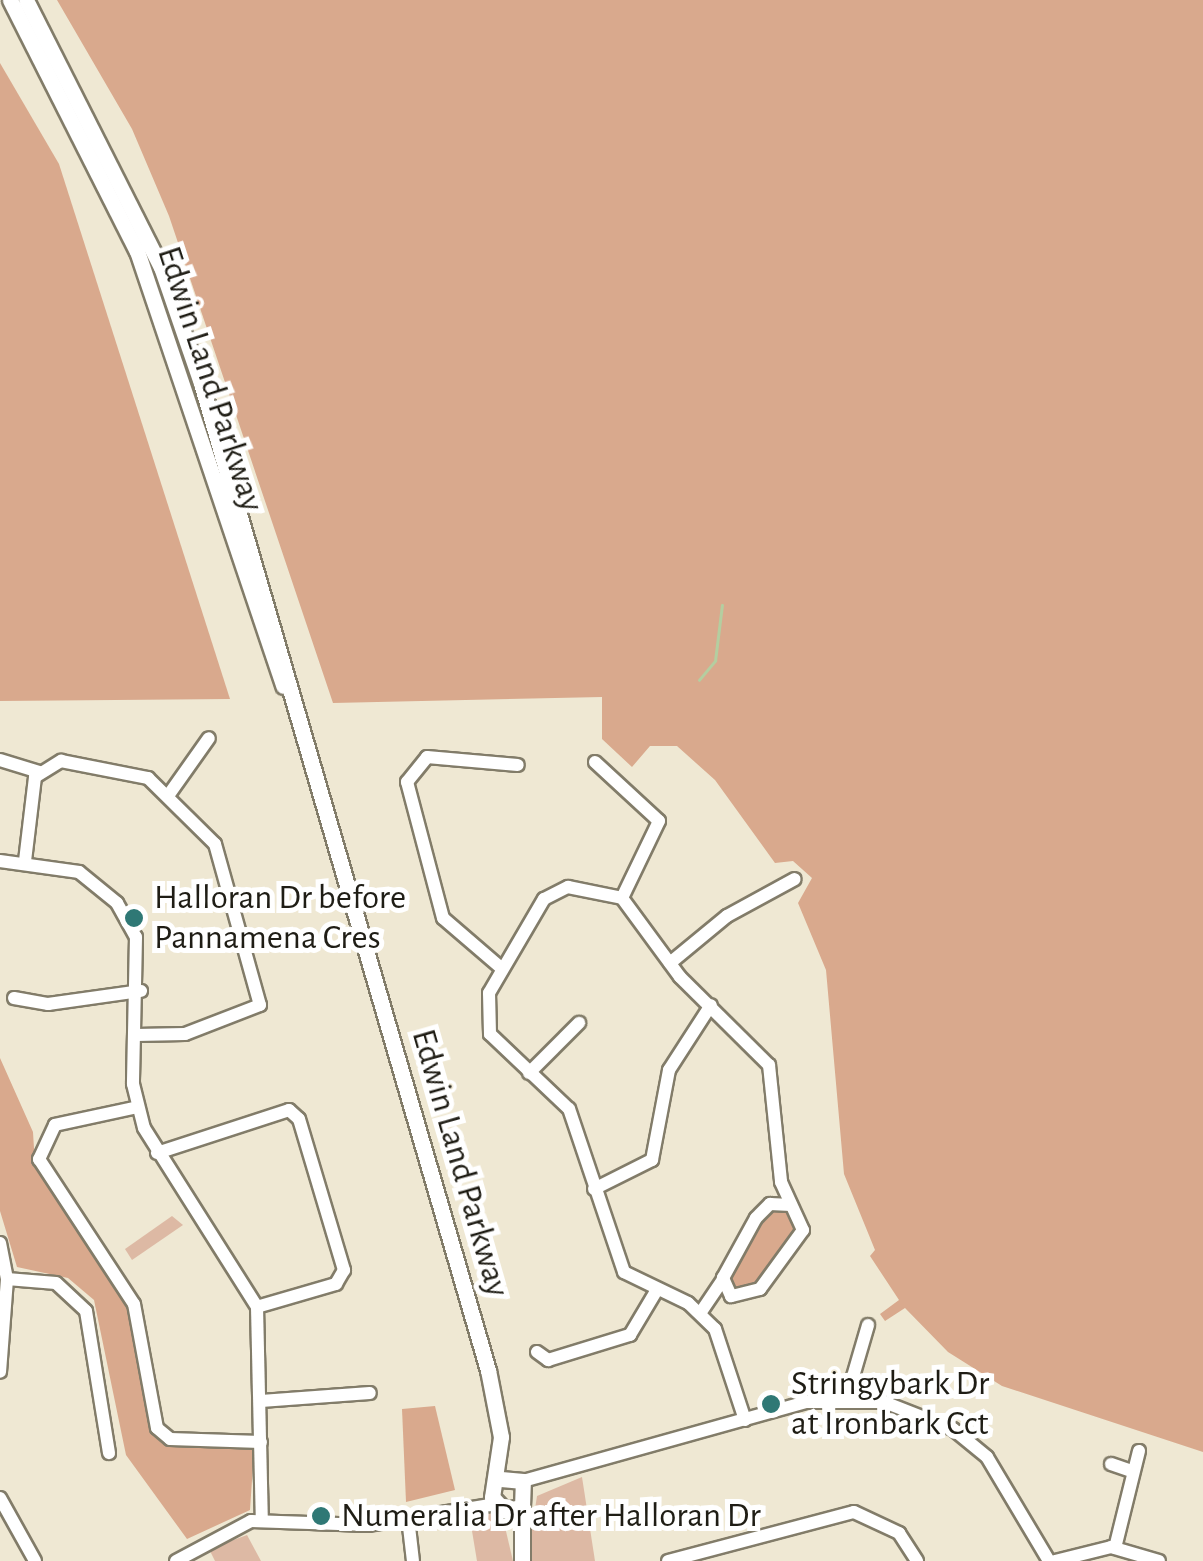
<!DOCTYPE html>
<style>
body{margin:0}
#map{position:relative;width:1203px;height:1561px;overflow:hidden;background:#efe8d3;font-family:"Alegreya Sans",sans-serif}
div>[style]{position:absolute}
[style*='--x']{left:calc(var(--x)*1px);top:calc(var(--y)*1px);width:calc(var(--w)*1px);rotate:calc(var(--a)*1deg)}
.green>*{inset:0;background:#ddb9a4}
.forest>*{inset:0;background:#d9a98d}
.stream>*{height:2.5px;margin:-1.25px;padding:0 1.25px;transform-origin:1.25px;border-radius:1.25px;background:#b4cea0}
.roads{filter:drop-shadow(2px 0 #827c69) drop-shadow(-2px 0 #827c69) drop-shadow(0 2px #827c69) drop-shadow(0 -2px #827c69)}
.minor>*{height:12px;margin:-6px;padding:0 6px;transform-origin:6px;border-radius:6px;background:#fff}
.major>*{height:15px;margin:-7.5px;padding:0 7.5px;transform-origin:7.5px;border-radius:7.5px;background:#fff}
.dots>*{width:28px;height:28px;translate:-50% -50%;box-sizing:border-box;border:5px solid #fff;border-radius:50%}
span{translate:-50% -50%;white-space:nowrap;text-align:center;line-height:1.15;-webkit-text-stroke:10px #fff;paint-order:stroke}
.street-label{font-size:35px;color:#1f1d15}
.poi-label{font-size:35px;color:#1f1d15}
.left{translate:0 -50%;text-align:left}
</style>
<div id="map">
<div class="green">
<i style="clip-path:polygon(172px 1216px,183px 1225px,132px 1260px,125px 1249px)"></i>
<i style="clip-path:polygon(582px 1477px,595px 1561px,527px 1561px,537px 1496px)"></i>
<i style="clip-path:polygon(501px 1510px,513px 1561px,477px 1561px,469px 1513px)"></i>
<i style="clip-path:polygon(247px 1535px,261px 1561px,215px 1561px,209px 1549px)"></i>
</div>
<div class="forest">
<i style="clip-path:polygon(57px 0,1203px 0,1203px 1452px,1002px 1386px,948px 1352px,905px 1308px,885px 1321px,880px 1314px,899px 1300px,870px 1256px,875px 1250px,844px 1174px,826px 970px,798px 903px,812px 878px,793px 861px,775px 863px,715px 780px,677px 746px,650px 746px,632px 767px,602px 739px,602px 697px,333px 703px,169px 216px,132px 129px)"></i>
<i style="clip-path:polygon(0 63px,59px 164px,230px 699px,0 701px)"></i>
<i style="clip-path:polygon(0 1058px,33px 1132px,35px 1165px,109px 1269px,139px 1330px,153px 1432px,167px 1443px,254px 1450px,250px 1510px,187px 1539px,126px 1455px,94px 1300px,68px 1278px,17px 1267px,0 1211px)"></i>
<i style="clip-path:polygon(786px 1208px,799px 1232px,759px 1285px,732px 1292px,728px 1274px,754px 1229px,768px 1210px)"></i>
<i style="clip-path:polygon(435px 1406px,455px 1490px,406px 1502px,402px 1409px)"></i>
</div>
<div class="stream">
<i style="--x:699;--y:680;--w:25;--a:-50"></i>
<i style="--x:715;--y:661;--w:56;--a:-82.9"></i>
</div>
<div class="roads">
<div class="minor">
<i style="--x:0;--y:760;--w:41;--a:17.1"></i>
<i style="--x:595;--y:762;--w:87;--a:42.7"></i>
<i style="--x:659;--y:821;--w:85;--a:115.7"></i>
<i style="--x:170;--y:793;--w:67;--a:-54.7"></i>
<i style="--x:0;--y:861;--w:80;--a:7.9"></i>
<i style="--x:79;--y:872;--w:49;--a:39.2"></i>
<i style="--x:117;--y:903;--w:39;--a:61"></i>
<i style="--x:136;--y:937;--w:147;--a:91.2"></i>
<i style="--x:133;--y:1084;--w:45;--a:76"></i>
<i style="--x:144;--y:1128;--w:212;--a:57.7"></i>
<i style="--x:257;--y:1307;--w:214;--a:88.7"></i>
<i style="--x:25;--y:861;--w:85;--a:-83.2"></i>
<i style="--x:35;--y:777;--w:31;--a:-32"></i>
<i style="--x:61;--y:761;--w:89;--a:11.1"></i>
<i style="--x:148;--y:778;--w:94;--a:44.6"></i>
<i style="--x:215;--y:844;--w:167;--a:74.4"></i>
<i style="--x:260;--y:1005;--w:80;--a:158.9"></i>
<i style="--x:185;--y:1034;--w:49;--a:178.8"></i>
<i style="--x:670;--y:963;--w:74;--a:-39.5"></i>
<i style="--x:727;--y:916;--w:77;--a:-28.6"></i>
<i style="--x:500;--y:967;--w:75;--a:-139.3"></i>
<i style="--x:443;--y:918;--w:141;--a:-104.8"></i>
<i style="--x:407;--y:782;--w:32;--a:-51"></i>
<i style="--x:427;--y:757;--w:91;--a:5"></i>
<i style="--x:14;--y:998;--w:35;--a:10"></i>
<i style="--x:48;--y:1004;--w:94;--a:-8"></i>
<i style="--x:529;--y:1073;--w:71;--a:-45"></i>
<i style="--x:138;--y:1107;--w:85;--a:167.8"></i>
<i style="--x:55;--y:1125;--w:38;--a:115"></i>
<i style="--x:39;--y:1159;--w:173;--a:56.8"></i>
<i style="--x:134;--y:1304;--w:126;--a:79.5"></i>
<i style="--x:157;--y:1428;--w:17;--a:40"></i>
<i style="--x:170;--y:1439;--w:91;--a:1.9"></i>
<i style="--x:157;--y:1153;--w:139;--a:-18"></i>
<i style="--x:289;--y:1110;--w:13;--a:42"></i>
<i style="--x:299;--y:1119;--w:158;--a:73.4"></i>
<i style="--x:344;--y:1270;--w:16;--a:120"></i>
<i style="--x:336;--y:1284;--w:82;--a:163.8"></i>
<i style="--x:594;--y:1189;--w:65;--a:-26.6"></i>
<i style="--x:652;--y:1160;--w:92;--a:-79.3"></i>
<i style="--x:669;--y:1070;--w:77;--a:-57.1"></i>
<i style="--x:0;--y:1243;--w:37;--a:79"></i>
<i style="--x:7;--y:1279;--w:93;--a:94.3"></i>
<i style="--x:7;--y:1279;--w:49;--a:4.7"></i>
<i style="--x:56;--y:1283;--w:41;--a:43"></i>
<i style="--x:86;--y:1311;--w:144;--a:80.8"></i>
<i style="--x:701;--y:1312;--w:40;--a:-56"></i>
<i style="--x:537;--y:1352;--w:14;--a:36"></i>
<i style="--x:548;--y:1360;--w:86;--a:-17"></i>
<i style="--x:630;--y:1335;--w:49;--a:-59.2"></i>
<i style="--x:847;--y:1397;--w:75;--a:-73.7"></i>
<i style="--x:261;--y:1401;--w:109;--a:-4.2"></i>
<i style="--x:745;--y:1420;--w:96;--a:-108.2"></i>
<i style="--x:715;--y:1329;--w:37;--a:-136"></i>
<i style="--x:688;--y:1303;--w:71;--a:-154.2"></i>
<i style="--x:624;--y:1272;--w:172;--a:-108.6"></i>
<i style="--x:569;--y:1109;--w:109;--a:-136.5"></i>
<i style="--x:490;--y:1034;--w:41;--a:-91.4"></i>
<i style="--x:489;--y:993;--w:109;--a:-59.7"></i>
<i style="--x:544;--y:899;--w:27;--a:-27"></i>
<i style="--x:568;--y:887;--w:55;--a:11.5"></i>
<i style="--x:622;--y:898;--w:98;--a:53.7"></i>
<i style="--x:680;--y:977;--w:125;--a:44.7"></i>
<i style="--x:769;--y:1065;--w:118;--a:84.1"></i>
<i style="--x:781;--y:1182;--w:53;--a:65.4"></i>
<i style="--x:803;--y:1230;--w:73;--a:126.1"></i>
<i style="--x:760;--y:1289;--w:30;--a:166"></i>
<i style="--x:731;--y:1296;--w:20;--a:-114"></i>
<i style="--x:723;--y:1278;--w:68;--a:-61.2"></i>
<i style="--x:756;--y:1218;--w:20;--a:-45"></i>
<i style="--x:770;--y:1204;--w:21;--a:3"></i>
<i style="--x:1111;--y:1464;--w:21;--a:19"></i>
<i style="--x:523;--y:1481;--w:294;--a:-15.6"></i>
<i style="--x:806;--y:1402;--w:78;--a:0"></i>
<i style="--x:884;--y:1402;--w:74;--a:21.4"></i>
<i style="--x:953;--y:1429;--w:44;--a:39.5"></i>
<i style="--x:987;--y:1457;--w:121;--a:59.2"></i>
<i style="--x:0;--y:1498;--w:72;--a:60.9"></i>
<i style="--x:408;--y:1518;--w:43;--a:83.4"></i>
<i style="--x:1115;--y:1548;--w:100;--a:-76.1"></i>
<i style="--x:176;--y:1561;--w:85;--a:-28.1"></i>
<i style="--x:251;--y:1521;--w:117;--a:2"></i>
<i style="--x:368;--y:1525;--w:130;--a:-9.3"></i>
<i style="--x:668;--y:1561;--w:192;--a:-14.8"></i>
<i style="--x:854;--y:1512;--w:50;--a:25"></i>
<i style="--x:899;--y:1533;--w:33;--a:57"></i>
<i style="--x:1055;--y:1561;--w:58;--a:-14"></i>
<i style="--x:1111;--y:1547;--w:50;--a:16.3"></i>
</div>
<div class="major">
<i style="--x:10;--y:0;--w:281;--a:63.2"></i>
<i style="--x:137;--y:251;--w:459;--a:71.4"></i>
<i style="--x:26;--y:0;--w:299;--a:63.2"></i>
<i style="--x:161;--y:267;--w:123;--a:71"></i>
<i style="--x:201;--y:383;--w:1028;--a:73.79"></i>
<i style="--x:488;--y:1370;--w:68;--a:79"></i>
<i style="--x:501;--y:1437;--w:61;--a:98.5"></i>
<i style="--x:492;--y:1497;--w:18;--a:47"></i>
<i style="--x:504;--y:1510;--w:18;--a:-9"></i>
<i style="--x:522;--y:1507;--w:26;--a:-88"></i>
<i style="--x:523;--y:1481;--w:25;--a:-175"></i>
<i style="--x:522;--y:1507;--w:54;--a:90"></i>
</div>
</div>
<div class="dots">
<i style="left:134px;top:918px;background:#2f7875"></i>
<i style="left:771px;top:1404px;background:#2f7875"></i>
<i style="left:321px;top:1516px;background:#2f7875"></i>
</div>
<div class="street-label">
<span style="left:210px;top:379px;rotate:72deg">Edwin Land Parkway</span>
<span style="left:460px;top:1163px;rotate:74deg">Edwin Land Parkway</span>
</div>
<div class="poi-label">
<span class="left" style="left:154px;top:918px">Halloran Dr before<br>Pannamena Cres</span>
<span class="left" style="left:791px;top:1404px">Stringybark Dr<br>at Ironbark Cct</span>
<span class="left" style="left:341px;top:1516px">Numeralia Dr after Halloran Dr</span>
</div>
</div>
